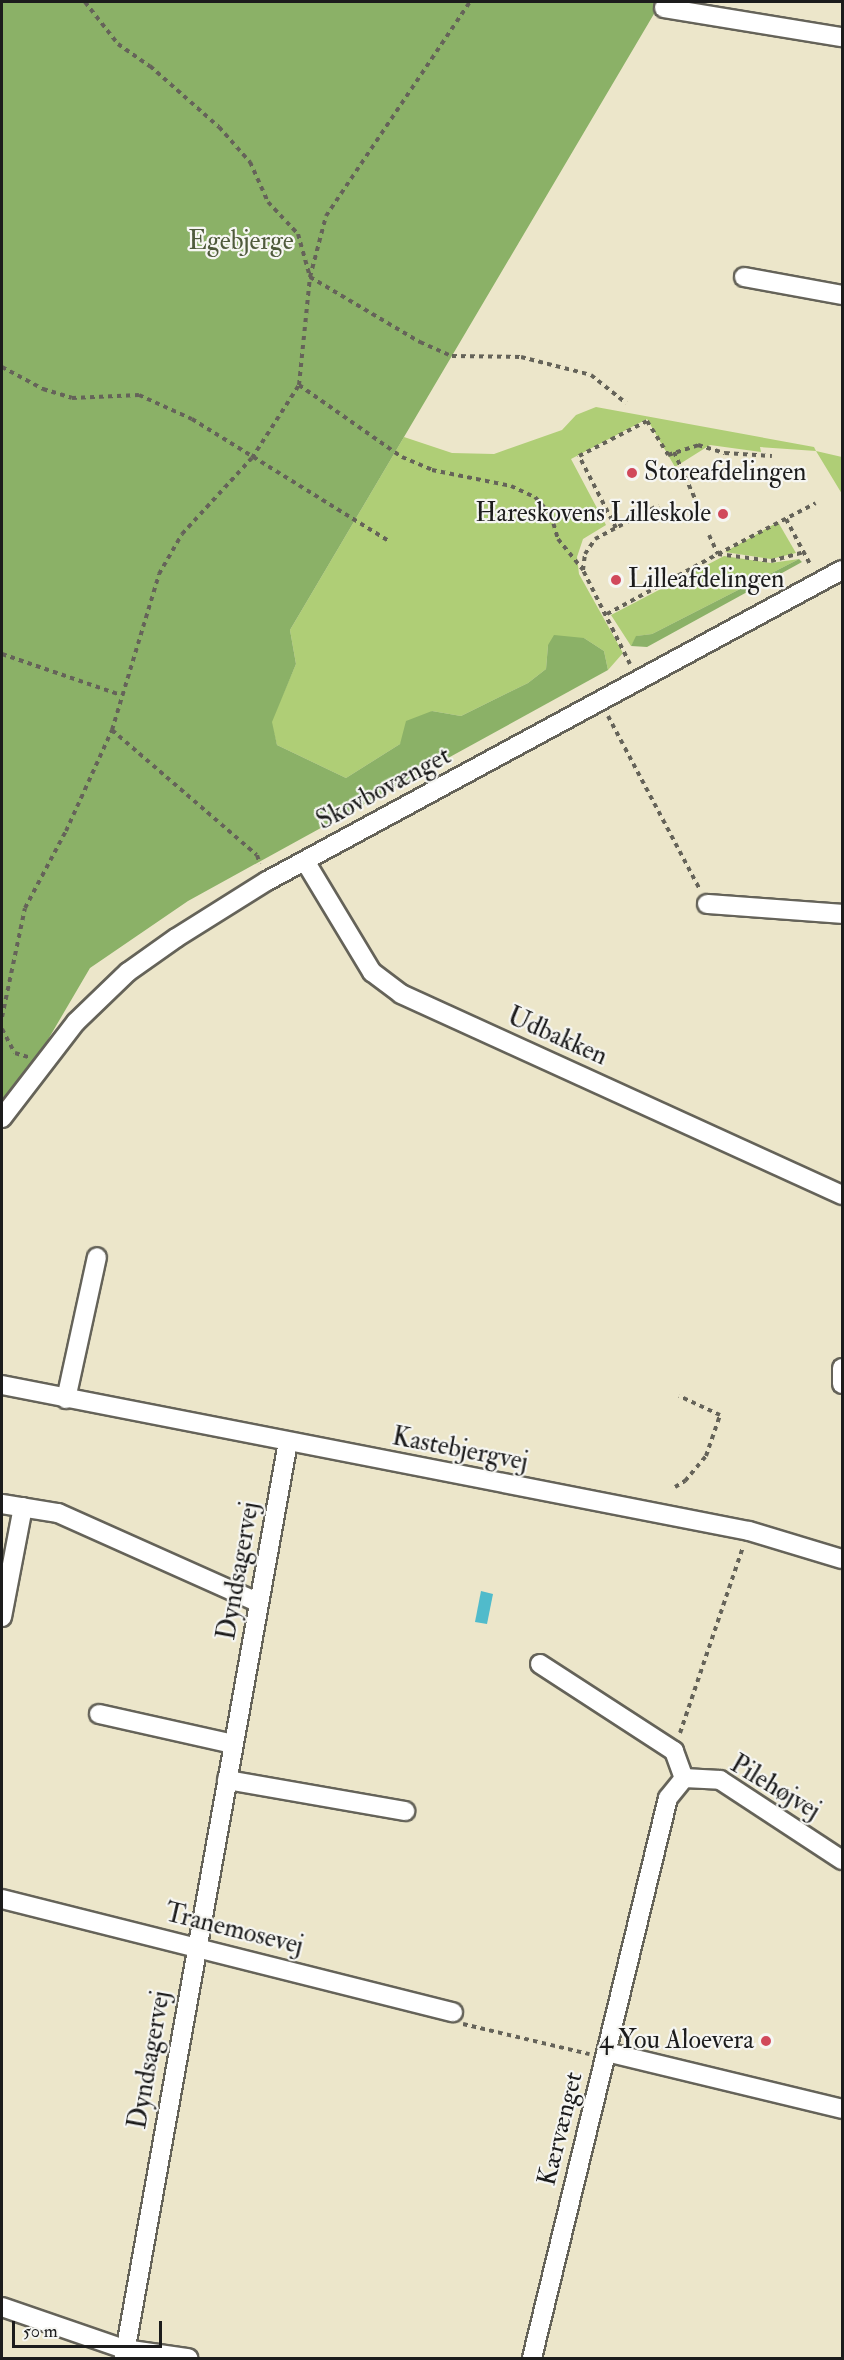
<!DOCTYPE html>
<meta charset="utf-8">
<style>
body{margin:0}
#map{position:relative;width:844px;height:2360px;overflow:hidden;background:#ece6ca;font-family:"IM FELL Double Pica",serif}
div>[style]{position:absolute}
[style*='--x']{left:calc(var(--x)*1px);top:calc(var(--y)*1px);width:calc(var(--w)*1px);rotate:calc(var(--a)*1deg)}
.green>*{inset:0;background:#afce76}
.forest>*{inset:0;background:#8bb167}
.water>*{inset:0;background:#50bbcb}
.path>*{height:4px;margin-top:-2px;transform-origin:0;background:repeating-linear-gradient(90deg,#656359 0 4.5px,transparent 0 9px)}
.roads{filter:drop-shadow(2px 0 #656359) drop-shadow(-2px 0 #656359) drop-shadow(0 2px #656359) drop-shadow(0 -2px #656359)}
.street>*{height:18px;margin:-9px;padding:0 9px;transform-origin:9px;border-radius:9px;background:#fff}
.dots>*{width:16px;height:16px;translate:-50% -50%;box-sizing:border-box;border:3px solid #f6f6f2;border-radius:50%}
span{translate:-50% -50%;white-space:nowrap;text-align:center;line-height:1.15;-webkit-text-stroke:4.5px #f6f6f2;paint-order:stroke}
.park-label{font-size:26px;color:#4f5a3c}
.poi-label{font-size:26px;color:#1c1c1c}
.left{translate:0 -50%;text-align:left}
.right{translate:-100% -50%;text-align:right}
.street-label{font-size:26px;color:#1c1c1c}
.frame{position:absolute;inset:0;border:3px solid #1c1c1c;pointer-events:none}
.scale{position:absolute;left:12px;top:2321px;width:150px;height:27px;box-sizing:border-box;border:3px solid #1c1c1c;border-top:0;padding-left:8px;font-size:18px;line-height:21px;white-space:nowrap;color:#1c1c1c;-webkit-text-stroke:4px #f6f6f2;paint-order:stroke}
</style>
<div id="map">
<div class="green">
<i style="clip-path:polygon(596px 407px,814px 447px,816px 451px,842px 457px,842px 494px,816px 451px,760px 447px,761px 452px,710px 445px,675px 467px,647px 419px,571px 459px,606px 525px,583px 539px,577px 557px,579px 574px,623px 653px,608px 670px,604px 651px,584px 638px,548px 645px,546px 669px,528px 683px,461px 716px,432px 711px,400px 744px,346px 778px,277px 745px,271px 722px,296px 664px,290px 630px,404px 437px,452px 453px,494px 454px,562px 430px,576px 415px)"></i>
<i style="clip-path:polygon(778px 522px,796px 553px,771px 559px,725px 552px)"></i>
<i style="clip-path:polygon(724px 556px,771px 563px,799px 559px,652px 634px,637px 636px,631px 646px,611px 615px)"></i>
</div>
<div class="forest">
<i style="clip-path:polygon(2px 2px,661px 2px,290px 630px,296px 664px,272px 722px,277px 745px,346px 778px,400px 744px,406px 721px,432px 711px,461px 716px,528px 683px,546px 669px,548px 645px,554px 635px,584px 638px,604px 651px,608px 670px,188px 901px,90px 968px,2px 1118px)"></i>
<i style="clip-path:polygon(799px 559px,802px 562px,647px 647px,631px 646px,636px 636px,652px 634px)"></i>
</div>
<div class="water">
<i style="clip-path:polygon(481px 1591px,493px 1594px,487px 1624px,475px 1622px)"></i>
</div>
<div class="path">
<i style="--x:85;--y:2;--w:53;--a:51.8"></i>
<i style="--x:118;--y:44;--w:39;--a:35"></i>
<i style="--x:150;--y:66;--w:92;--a:41.5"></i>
<i style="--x:219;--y:127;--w:47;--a:48.5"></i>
<i style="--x:250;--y:162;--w:44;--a:65.8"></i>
<i style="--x:268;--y:202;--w:44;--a:46.8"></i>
<i style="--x:298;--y:234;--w:45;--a:74.4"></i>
<i style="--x:310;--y:277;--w:128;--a:30.6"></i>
<i style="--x:420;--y:342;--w:35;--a:24"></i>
<i style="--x:452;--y:356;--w:69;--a:0.8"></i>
<i style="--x:521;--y:357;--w:72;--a:14.4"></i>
<i style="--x:591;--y:375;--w:45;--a:38.7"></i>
<i style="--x:2;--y:367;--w:47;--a:28.2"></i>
<i style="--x:43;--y:389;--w:30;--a:17"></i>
<i style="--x:72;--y:398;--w:67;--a:-2.6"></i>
<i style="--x:139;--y:395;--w:58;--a:24.4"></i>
<i style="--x:192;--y:419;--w:232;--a:31.8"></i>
<i style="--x:299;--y:385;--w:126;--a:35"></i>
<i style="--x:402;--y:457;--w:33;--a:23"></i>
<i style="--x:432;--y:470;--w:81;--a:11.4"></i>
<i style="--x:511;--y:486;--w:26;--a:25"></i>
<i style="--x:535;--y:497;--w:24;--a:48"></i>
<i style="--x:551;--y:515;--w:25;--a:74"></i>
<i style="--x:558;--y:539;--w:40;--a:51"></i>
<i style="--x:674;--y:452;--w:66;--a:65.8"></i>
<i style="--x:786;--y:519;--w:53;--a:62"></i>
<i style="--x:616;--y:528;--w:81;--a:-117.2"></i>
<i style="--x:579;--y:456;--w:76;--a:-27.2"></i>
<i style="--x:647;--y:421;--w:40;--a:58"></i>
<i style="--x:668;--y:455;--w:32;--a:-18"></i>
<i style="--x:698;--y:445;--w:28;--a:17"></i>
<i style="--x:725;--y:453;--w:47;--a:3.7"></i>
<i style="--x:709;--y:535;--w:21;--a:65"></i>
<i style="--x:718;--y:554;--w:110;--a:-27.5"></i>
<i style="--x:607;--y:614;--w:126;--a:-28.4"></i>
<i style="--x:718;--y:554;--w:53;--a:7.5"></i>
<i style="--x:771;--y:561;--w:35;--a:-15"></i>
<i style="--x:2;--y:654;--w:126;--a:19"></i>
<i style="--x:630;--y:664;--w:105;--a:-116.6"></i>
<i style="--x:583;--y:570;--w:16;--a:-83"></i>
<i style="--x:585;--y:554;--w:18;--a:-56"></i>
<i style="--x:595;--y:539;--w:72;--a:-28"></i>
<i style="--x:608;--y:716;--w:197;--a:62.1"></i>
<i style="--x:112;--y:730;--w:191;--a:40.8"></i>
<i style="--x:257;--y:855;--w:9;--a:72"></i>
<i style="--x:2;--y:1017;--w:111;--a:-78.1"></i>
<i style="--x:25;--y:908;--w:87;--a:-62"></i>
<i style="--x:66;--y:831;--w:111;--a:-65.5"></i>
<i style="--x:112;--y:730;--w:163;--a:-73.2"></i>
<i style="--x:159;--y:574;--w:46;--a:-60.1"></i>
<i style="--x:182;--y:534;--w:103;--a:-47.4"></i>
<i style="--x:252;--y:458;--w:87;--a:-57.2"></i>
<i style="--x:299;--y:385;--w:109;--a:-84.2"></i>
<i style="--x:310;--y:277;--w:63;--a:-75.3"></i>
<i style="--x:326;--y:216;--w:258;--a:-56.1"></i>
<i style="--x:2;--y:1029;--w:27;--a:62"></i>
<i style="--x:15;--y:1053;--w:14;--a:17"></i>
<i style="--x:675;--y:1487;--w:12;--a:-31"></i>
<i style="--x:685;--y:1481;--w:33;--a:-50"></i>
<i style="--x:706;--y:1456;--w:43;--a:-71.1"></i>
<i style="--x:720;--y:1415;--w:45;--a:-155.1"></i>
<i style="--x:680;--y:1733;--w:196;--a:-71.3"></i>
<i style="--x:463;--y:2024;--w:130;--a:13.4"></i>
</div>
<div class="roads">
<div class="street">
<i style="--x:664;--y:8;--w:180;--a:9.3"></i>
<i style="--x:744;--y:277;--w:100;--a:10.4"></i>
<i style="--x:305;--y:861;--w:130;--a:58.9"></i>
<i style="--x:372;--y:972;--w:36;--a:37"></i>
<i style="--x:401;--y:994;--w:485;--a:24.5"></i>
<i style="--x:707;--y:904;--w:135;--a:4.2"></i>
<i style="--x:2;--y:1118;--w:121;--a:-52.4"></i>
<i style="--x:76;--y:1022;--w:72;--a:-43.9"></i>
<i style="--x:128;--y:972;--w:59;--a:-35.3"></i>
<i style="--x:176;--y:938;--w:107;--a:-32.1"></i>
<i style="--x:267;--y:881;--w:654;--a:-28.41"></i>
<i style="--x:842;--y:1368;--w:16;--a:90"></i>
<i style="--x:2;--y:1385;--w:761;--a:11.06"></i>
<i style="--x:749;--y:1531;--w:97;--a:16.8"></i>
<i style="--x:66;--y:1399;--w:145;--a:-77.7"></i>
<i style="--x:2;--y:1504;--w:57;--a:9.1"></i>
<i style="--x:58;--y:1513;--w:220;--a:24.1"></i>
<i style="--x:2;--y:1617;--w:112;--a:-79.2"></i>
<i style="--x:540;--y:1664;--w:160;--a:33"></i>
<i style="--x:674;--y:1751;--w:29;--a:70"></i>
<i style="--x:99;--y:1714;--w:137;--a:12.6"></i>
<i style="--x:684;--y:1778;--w:36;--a:3"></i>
<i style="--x:720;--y:1780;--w:146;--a:33.3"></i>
<i style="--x:227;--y:1780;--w:181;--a:9.9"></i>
<i style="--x:2;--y:1899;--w:465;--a:14.1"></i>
<i style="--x:607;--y:2052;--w:242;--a:13.6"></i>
<i style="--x:2;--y:2307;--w:129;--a:19"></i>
<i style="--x:124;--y:2349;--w:65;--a:8"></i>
<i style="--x:124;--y:2358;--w:931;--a:-79.85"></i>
<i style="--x:532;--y:2358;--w:576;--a:-76.35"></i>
<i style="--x:668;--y:1798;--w:26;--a:-51"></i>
</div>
</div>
<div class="dots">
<i style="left:632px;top:473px;background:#d1495b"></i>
<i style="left:723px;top:514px;background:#d1495b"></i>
<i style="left:616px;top:580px;background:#d1495b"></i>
<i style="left:766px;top:2041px;background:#d1495b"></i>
</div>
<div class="park-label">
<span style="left:241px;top:242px">Egebjerge</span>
</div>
<div class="poi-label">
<span class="left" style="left:644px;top:473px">Storeafdelingen</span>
<span class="right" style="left:711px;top:514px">Hareskovens Lilleskole</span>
<span class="left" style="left:628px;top:580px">Lilleafdelingen</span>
<span class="right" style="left:754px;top:2041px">4 You Aloevera</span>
</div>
<div class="street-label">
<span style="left:384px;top:789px;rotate:-28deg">Skovbovænget</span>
<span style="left:557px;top:1037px;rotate:24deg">Udbakken</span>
<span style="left:460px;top:1450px;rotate:11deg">Kastebjergvej</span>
<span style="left:239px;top:1571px;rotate:-80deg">Dyndsagervej</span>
<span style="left:775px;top:1788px;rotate:31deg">Pilehøjvej</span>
<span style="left:234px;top:1930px;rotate:14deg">Tranemosevej</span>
<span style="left:150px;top:2060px;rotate:-80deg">Dyndsagervej</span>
<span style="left:561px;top:2129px;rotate:-76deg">Kærvænget</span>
</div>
<div class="frame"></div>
<div class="scale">50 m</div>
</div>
